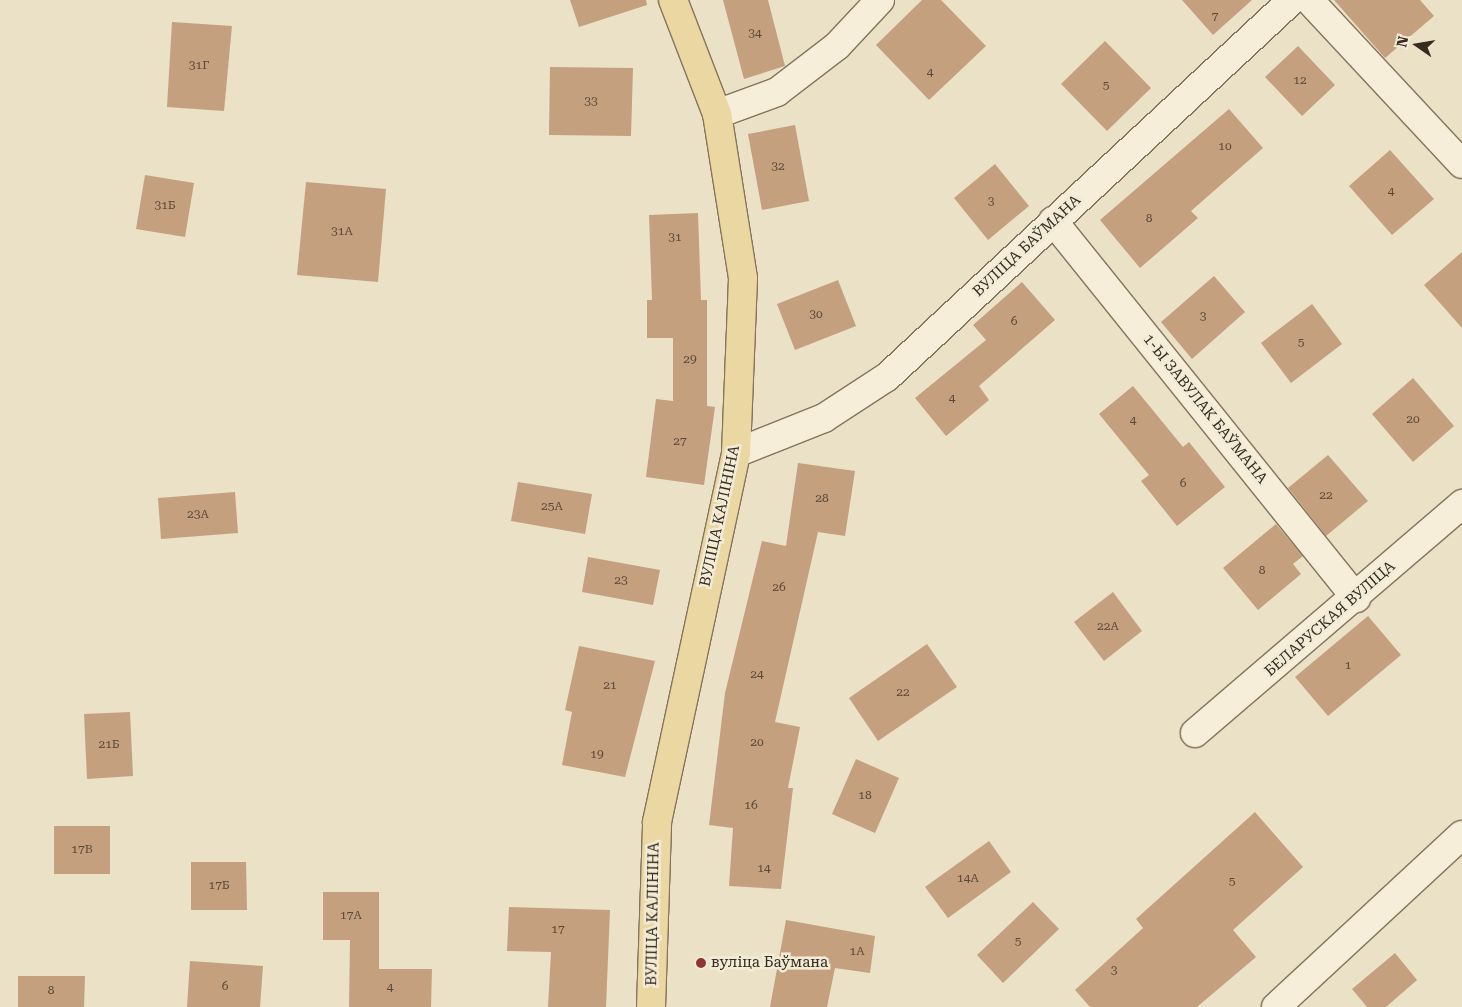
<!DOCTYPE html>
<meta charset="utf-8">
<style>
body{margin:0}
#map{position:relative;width:1462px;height:1007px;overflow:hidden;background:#eae1c6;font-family:"Roboto Serif",serif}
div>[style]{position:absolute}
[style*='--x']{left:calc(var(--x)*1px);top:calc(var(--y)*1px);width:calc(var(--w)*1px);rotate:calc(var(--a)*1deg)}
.building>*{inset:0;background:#c5a07f}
.roads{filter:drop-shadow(1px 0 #84745d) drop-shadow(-1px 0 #84745d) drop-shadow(0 1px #84745d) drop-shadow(0 -1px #84745d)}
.minor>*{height:28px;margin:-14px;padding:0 14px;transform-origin:14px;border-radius:14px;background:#f6eed8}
.major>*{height:28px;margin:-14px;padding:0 14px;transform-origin:14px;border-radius:14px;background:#ead7a1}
.dots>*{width:14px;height:14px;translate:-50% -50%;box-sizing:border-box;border:2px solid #f2ebd5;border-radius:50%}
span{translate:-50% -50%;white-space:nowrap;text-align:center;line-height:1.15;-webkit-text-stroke:5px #f2ebd5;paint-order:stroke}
.number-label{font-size:12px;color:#594838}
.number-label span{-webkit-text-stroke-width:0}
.street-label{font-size:15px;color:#352b20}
.poi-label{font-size:15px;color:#352b20}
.left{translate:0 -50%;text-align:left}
.north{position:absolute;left:1392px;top:20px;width:50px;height:50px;-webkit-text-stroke:4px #f2ebd5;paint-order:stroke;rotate:283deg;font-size:14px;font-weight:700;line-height:20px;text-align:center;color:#352b20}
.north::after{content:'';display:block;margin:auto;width:18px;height:22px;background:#352b20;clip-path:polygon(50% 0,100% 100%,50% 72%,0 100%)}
</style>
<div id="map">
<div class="building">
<i style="clip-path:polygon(570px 0,646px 0,647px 5px,579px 27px)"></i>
<i style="clip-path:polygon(723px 0,768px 0,785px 66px,744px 79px)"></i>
<i style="clip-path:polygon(922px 0,941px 0,986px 46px,929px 100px,876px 45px)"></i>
<i style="clip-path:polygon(1182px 0,1252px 0,1213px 35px)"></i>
<i style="clip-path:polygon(1334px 0,1420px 0,1434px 16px,1385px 58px)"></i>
<i style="clip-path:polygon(172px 22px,232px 26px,224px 111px,167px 107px)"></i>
<i style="clip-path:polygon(1105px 41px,1151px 88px,1107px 131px,1061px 84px)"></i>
<i style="clip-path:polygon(1298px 46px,1335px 85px,1302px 116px,1265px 77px)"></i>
<i style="clip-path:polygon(550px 67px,633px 68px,631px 136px,549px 135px)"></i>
<i style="clip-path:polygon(1229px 109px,1263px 148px,1191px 211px,1198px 218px,1140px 268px,1100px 220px)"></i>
<i style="clip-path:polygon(795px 125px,809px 201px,762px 210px,748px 134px)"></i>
<i style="clip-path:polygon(1390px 150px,1434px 199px,1392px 235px,1349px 186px)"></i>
<i style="clip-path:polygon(995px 164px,1029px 206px,988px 240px,954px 198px)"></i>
<i style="clip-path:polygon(145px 175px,194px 183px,185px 237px,136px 229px)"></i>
<i style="clip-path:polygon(306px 182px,386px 189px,378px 282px,297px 275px)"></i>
<i style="clip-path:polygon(698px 213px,701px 300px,707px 300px,707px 406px,715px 407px,704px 485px,646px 477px,656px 399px,673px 401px,673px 338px,647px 338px,647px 300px,652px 300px,649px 215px)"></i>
<i style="clip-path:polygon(1462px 252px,1462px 328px,1424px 285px)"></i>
<i style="clip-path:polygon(1214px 276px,1245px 312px,1192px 359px,1161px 322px)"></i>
<i style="clip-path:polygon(838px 280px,856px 326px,795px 350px,777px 304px)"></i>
<i style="clip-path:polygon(1022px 282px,1055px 320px,979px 386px,989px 400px,946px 436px,915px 398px,986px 340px,973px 325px)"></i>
<i style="clip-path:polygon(1312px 304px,1342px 344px,1291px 383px,1261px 343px)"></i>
<i style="clip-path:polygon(1413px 378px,1454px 426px,1413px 462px,1372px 414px)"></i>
<i style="clip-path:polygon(1133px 386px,1183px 447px,1189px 442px,1225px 487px,1177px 526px,1141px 481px,1149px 475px,1099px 414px)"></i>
<i style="clip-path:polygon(1328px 455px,1368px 501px,1326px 536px,1288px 488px)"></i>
<i style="clip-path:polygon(798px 463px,855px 471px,845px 536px,818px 532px,775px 722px,800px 727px,788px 788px,793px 788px,781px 889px,729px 886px,733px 828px,709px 825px,725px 693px,762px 541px,786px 546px)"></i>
<i style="clip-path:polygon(518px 482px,592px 494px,585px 534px,511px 521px)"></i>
<i style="clip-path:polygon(235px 492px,238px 533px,161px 539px,158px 498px)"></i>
<i style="clip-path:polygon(1276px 524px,1303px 556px,1293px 564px,1301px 574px,1258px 610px,1223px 568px)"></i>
<i style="clip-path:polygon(588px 557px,660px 570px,653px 605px,582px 592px)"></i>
<i style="clip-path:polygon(1113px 592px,1142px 631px,1104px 661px,1074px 622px)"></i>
<i style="clip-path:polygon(1368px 616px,1401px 655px,1328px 716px,1295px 677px)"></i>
<i style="clip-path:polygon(927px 644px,957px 687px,878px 741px,849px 698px)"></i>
<i style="clip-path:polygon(579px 646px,655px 661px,625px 777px,562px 765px,572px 712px,565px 710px)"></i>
<i style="clip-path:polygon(130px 712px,133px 776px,87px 779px,84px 714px)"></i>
<i style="clip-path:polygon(856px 759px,899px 778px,875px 833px,832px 814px)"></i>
<i style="clip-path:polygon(1255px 812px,1303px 867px,1233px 930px,1256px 957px,1197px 1007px,1090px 1007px,1075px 990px,1143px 928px,1136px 919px)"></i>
<i style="clip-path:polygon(54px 826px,110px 826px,110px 874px,54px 874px)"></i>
<i style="clip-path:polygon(989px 841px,1011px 872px,948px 918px,925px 887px)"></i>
<i style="clip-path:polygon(191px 862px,246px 862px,247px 910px,191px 910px)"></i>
<i style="clip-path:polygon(323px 892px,379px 892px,379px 969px,432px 969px,431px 1007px,349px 1007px,350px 940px,323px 940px)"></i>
<i style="clip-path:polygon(1033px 902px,1059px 929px,1003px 983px,977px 955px)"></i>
<i style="clip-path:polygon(509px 907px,610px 910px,606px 1007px,548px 1007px,551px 952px,507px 951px)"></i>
<i style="clip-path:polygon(786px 920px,875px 936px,870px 973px,835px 968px,827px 1007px,770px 1007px)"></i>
<i style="clip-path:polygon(1395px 953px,1417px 980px,1386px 1007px,1367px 1007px,1352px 989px)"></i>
<i style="clip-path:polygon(190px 961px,263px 966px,260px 1007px,187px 1007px)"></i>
<i style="clip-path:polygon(18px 976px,85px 976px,84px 1007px,18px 1007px)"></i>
</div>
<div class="roads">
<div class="minor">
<i style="--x:1309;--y:0;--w:224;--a:47"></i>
<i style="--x:717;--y:114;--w:64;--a:-20.1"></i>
<i style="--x:777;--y:92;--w:76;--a:-37.5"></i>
<i style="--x:837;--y:46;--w:63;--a:-46.9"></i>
<i style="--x:1053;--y:221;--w:484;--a:51.2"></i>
<i style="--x:736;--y:453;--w:95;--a:-21.7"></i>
<i style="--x:824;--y:418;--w:75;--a:-33.1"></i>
<i style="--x:887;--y:377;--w:553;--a:-42.95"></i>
<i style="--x:1195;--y:733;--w:352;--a:-40.6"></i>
<i style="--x:1276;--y:1007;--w:253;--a:-42.8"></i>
</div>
<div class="major">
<i style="--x:651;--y:1007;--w:185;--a:-88.1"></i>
<i style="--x:657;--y:822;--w:377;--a:-77.9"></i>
<i style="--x:736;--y:453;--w:175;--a:-87.7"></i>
<i style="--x:743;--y:278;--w:166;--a:-99"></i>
<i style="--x:717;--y:114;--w:122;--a:-111.1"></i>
</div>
</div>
<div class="dots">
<i style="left:701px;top:963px;background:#8e3632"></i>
</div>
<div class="number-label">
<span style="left:1215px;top:17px">7</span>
<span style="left:755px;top:34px">34</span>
<span style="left:199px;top:66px">31Г</span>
<span style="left:930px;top:73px">4</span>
<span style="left:1300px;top:81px">12</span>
<span style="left:1106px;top:86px">5</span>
<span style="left:591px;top:102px">33</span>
<span style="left:1225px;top:147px">10</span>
<span style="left:778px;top:167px">32</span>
<span style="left:1391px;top:192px">4</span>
<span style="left:991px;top:202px">3</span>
<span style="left:165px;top:206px">31Б</span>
<span style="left:1149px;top:219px">8</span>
<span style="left:342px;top:232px">31А</span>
<span style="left:675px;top:238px">31</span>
<span style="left:816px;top:315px">30</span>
<span style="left:1203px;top:317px">3</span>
<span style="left:1014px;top:322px">6</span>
<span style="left:1301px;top:343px">5</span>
<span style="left:690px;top:360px">29</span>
<span style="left:952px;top:399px">4</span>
<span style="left:1413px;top:420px">20</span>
<span style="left:1133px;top:421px">4</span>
<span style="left:680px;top:442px">27</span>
<span style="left:1183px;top:484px">6</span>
<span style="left:1326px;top:496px">22</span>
<span style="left:822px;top:499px">28</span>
<span style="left:552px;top:507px">25А</span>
<span style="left:198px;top:515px">23А</span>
<span style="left:1262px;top:571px">8</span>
<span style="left:621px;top:581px">23</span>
<span style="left:779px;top:588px">26</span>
<span style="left:1108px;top:627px">22А</span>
<span style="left:1348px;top:666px">1</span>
<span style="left:757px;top:675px">24</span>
<span style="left:610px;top:686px">21</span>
<span style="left:903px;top:693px">22</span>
<span style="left:757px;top:743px">20</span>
<span style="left:109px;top:745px">21Б</span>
<span style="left:597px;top:755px">19</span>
<span style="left:865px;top:796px">18</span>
<span style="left:751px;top:806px">16</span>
<span style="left:82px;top:850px">17В</span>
<span style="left:764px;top:869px">14</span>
<span style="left:968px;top:879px">14А</span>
<span style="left:1232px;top:882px">5</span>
<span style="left:219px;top:886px">17Б</span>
<span style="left:351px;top:916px">17А</span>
<span style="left:558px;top:930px">17</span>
<span style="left:1018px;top:942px">5</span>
<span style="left:857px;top:952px">1А</span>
<span style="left:1114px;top:971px">3</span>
<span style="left:225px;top:987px">6</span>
<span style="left:390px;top:988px">4</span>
<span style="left:51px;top:991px">8</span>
</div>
<div class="street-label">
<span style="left:1027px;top:246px;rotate:-43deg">ВУЛІЦА БАЎМАНА</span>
<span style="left:1205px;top:409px;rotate:51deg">1-Ы ЗАВУЛАК БАЎМАНА</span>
<span style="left:720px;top:516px;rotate:-78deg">ВУЛІЦА КАЛІНІНА</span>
<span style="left:1330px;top:619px;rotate:-41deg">БЕЛАРУСКАЯ ВУЛІЦА</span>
<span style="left:653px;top:914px;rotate:-89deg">ВУЛІЦА КАЛІНІНА</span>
</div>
<div class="poi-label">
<span class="left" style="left:711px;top:963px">вуліца Баўмана</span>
</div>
<div class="north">N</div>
</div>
